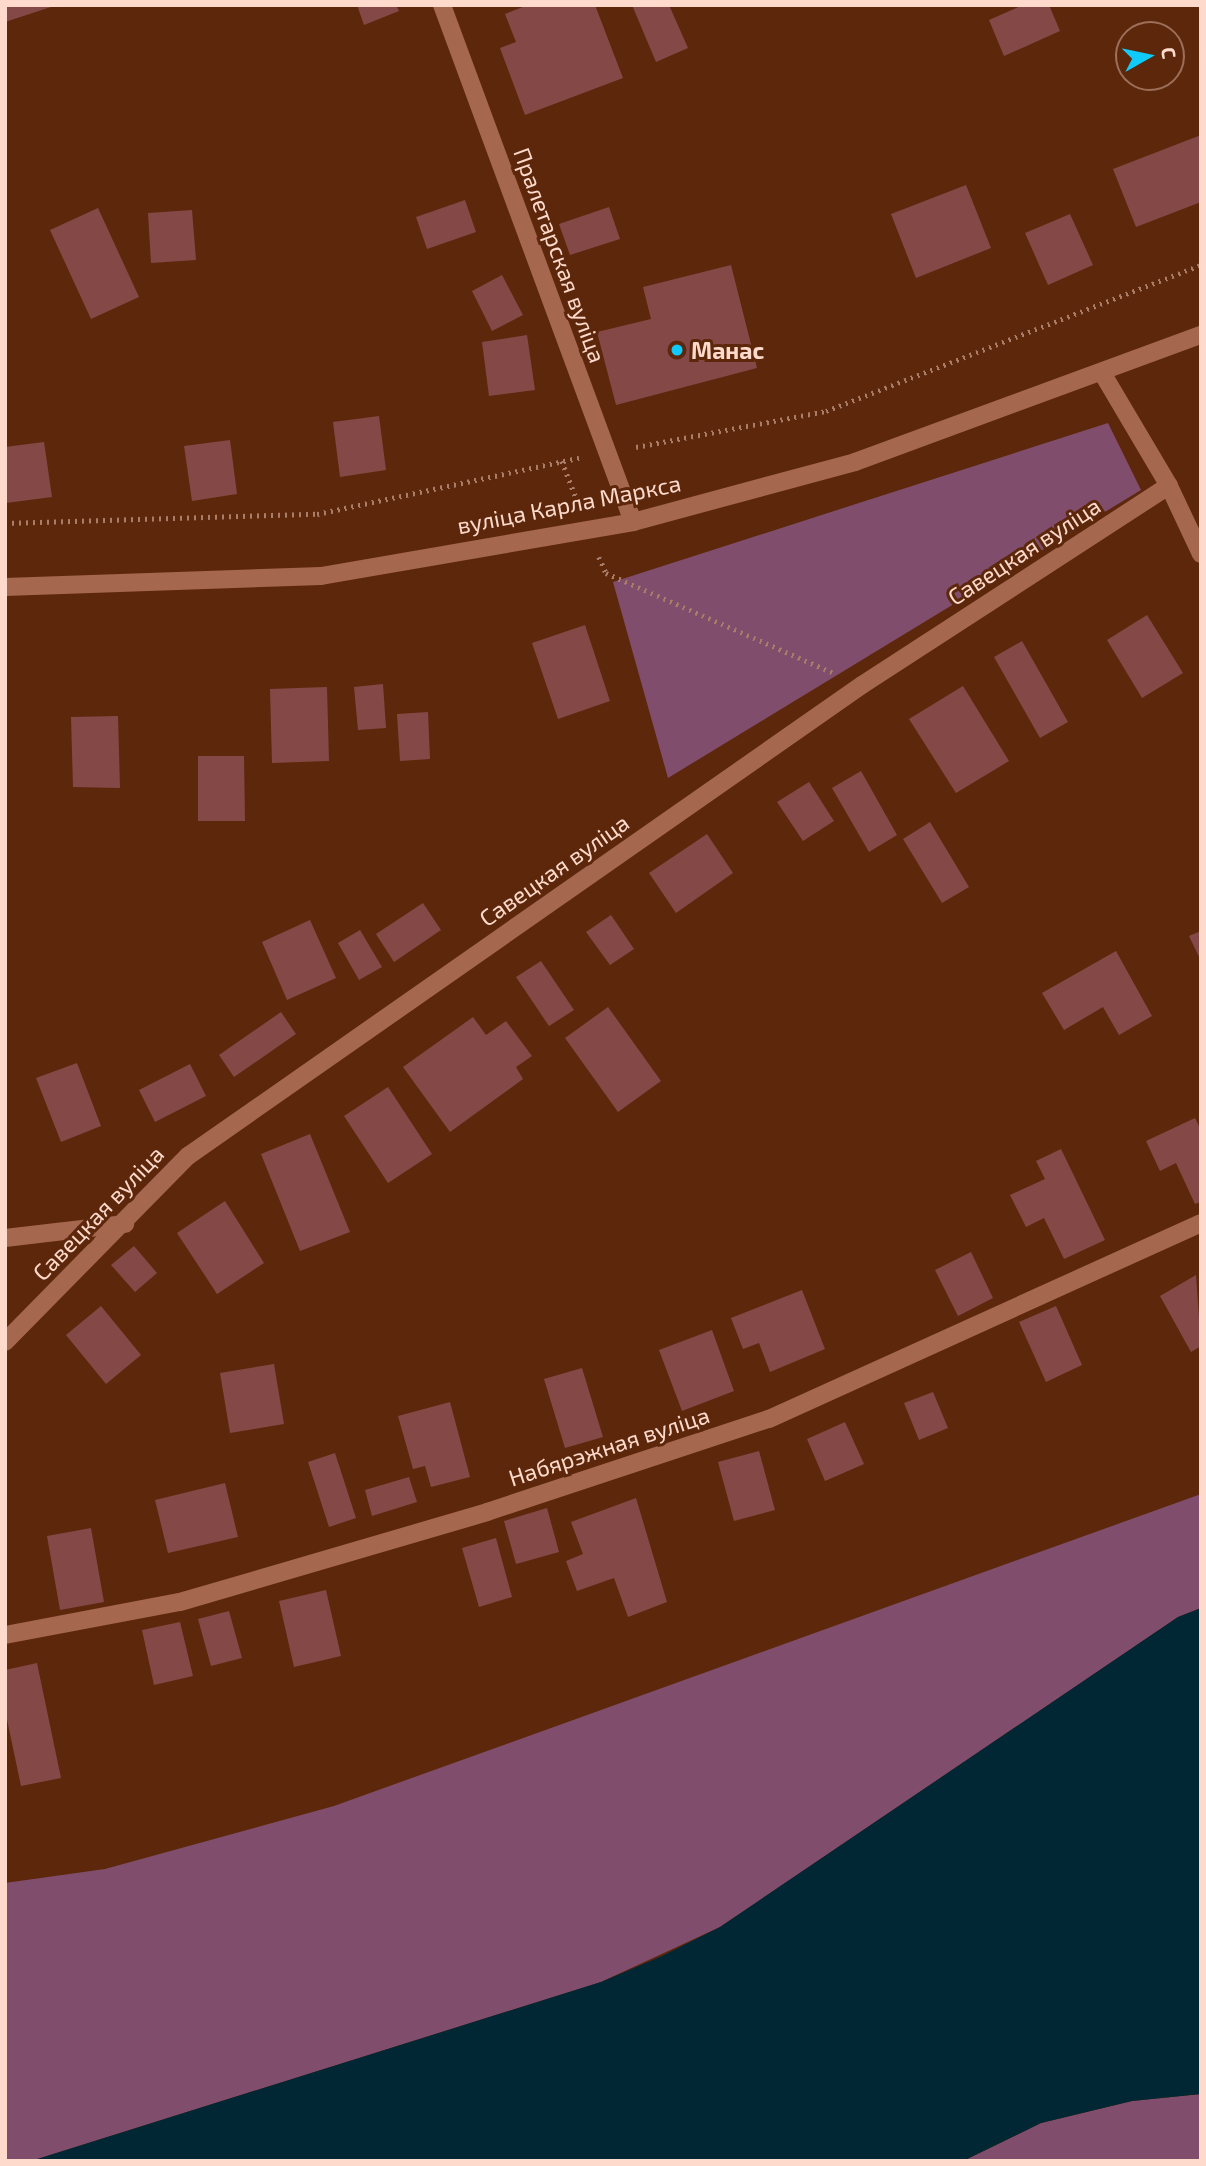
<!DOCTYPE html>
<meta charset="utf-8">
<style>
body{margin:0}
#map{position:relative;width:1206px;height:2166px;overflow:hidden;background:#5d270c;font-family:"Exo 2",sans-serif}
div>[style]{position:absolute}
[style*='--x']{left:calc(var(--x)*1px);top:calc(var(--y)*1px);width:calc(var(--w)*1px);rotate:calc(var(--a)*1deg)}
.green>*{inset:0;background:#804e6c}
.water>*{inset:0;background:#002733}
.building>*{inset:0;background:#844946}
.path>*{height:4.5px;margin-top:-2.25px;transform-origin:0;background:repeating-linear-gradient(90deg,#aa7d68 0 2px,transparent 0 7px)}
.street>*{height:18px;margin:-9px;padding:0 9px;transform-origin:9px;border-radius:9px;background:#a5674e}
.secondary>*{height:18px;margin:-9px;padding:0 9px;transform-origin:9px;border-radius:9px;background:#a5674e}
.dots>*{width:19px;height:19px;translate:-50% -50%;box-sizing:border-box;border:4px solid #5d270c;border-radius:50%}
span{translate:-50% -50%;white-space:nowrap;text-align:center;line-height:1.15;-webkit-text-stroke:6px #5d270c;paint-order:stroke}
.street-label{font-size:23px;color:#fddacc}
.poi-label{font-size:23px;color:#fddacc;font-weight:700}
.left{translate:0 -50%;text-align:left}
.frame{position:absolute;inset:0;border:7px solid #fddacc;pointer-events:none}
.north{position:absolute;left:1115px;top:21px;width:70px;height:70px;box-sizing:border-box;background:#5d270c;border:2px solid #9d6f59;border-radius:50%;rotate:81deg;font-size:19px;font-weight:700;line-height:28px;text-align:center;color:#fddacc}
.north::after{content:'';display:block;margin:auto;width:24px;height:32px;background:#10cafa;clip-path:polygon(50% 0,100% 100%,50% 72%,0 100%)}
</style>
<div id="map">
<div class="green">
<i style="clip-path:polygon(1108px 423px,1141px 490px,668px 778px,613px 582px)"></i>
<i style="clip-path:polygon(1201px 1494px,1201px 1608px,1178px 1617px,720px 1927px,601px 1982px,31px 2161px,5px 2161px,5px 1883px,105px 1869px,334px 1806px)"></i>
<i style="clip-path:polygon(1201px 2094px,1201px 2161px,963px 2161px,1041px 2123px,1132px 2101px)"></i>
</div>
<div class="water">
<i style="clip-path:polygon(1201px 1608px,1201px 2094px,1132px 2101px,1041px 2123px,963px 2161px,31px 2161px,601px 1982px,662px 1956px,720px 1927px,1178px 1617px)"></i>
</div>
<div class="building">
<i style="clip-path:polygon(5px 5px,54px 5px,54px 6px,5px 22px)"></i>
<i style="clip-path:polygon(357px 5px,396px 5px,399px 11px,364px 25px)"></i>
<i style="clip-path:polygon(528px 5px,595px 5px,623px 78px,525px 115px,500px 48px,516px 42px,505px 14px)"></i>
<i style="clip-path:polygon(632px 5px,669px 5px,688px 48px,656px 62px)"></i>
<i style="clip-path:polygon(1023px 5px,1049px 5px,1060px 31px,1004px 56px,989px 20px)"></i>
<i style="clip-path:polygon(1201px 135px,1201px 202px,1136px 227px,1113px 169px)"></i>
<i style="clip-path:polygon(966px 185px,991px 248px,916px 278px,891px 214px)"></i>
<i style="clip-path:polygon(465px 200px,476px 232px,427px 249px,416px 217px)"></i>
<i style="clip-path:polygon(609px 207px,620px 239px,570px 255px,559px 224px)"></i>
<i style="clip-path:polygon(98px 208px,139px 297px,91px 319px,50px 230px)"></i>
<i style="clip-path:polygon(192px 210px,196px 260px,151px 263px,148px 213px)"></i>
<i style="clip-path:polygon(1070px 214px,1093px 265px,1048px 285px,1025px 233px)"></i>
<i style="clip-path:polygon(731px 265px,757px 368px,616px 405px,597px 332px,651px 319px,643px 287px)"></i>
<i style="clip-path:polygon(502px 275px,523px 315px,492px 331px,472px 291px)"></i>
<i style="clip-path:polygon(527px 335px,535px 390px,489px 396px,482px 342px)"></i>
<i style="clip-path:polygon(379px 416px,386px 470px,340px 477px,333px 422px)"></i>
<i style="clip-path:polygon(230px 440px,237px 494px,192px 501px,184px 446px)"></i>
<i style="clip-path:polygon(44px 442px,52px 497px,6px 503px,5px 447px)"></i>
<i style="clip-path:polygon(1147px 615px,1183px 673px,1142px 698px,1107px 640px)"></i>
<i style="clip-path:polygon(585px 625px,610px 701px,558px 719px,532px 643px)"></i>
<i style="clip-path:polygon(1022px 641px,1068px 722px,1040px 738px,994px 657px)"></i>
<i style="clip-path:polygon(383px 684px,386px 728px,358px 730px,354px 687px)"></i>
<i style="clip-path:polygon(963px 686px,1009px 761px,956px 793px,909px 719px)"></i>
<i style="clip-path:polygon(327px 687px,329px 761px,272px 763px,270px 689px)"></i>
<i style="clip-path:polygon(428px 712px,430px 759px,400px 761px,397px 714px)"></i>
<i style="clip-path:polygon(118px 716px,120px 788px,73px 787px,71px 717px)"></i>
<i style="clip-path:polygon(198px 756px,244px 756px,245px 821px,198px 821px)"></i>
<i style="clip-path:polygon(861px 771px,897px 835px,869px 852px,832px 788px)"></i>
<i style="clip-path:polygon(809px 782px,834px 821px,803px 841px,777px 802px)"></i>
<i style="clip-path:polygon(930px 822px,969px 887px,942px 903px,903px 839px)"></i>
<i style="clip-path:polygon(707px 834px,733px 873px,676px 913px,649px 873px)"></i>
<i style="clip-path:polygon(423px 903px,441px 930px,394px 962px,376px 934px)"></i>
<i style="clip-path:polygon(611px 915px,634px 949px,610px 965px,586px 932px)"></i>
<i style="clip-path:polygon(310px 920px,336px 978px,287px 1000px,262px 942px)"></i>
<i style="clip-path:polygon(360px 930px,382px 967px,359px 980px,338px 943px)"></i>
<i style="clip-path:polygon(1201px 931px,1201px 961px,1189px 936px)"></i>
<i style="clip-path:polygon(1116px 951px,1152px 1016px,1119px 1035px,1103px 1007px,1064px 1030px,1042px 993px)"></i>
<i style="clip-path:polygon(541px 961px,574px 1010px,549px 1026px,516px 977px)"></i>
<i style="clip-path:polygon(608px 1007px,661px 1081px,618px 1112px,565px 1038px)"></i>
<i style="clip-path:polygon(281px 1012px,296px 1034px,234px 1077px,219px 1055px)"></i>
<i style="clip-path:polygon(473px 1017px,486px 1035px,506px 1021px,532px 1056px,516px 1067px,523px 1079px,450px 1132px,403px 1067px)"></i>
<i style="clip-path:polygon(77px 1063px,101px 1126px,61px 1142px,36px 1078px)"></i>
<i style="clip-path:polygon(190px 1064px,206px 1096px,155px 1122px,139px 1090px)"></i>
<i style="clip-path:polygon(388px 1087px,432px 1154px,388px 1183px,344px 1116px)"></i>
<i style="clip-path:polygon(1195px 1118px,1201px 1130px,1201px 1202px,1195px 1204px,1176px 1163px,1160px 1171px,1146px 1141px)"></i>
<i style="clip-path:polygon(310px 1134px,350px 1232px,300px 1251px,261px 1154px)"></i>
<i style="clip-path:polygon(1061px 1149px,1105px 1240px,1064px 1259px,1044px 1218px,1026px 1227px,1010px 1195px,1045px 1179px,1036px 1161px)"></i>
<i style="clip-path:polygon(225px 1201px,264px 1263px,217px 1294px,177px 1233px)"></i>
<i style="clip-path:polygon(134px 1246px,157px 1273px,135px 1292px,111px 1265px)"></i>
<i style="clip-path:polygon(971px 1252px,993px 1298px,958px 1316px,935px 1270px)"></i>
<i style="clip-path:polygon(1196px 1275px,1201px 1346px,1191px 1352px,1160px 1296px)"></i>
<i style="clip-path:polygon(802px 1290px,825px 1349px,770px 1372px,759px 1343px,743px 1349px,731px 1318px)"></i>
<i style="clip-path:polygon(101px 1306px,141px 1355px,106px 1384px,66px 1335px)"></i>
<i style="clip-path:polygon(1056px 1306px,1082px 1365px,1046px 1382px,1019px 1322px)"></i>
<i style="clip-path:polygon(712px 1330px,734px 1391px,682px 1411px,659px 1350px)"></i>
<i style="clip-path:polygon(274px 1364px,284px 1424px,230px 1433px,220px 1373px)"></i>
<i style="clip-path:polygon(582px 1368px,603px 1437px,565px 1448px,544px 1379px)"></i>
<i style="clip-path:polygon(933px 1392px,948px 1428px,919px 1440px,904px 1403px)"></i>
<i style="clip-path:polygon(450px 1402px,470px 1477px,431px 1487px,425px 1466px,413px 1469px,398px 1416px)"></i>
<i style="clip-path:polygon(845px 1422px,864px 1464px,825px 1481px,807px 1439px)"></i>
<i style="clip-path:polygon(759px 1451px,775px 1510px,734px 1521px,718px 1462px)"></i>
<i style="clip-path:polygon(335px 1453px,356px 1518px,329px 1527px,308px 1462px)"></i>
<i style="clip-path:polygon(409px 1477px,417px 1502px,372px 1516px,365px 1490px)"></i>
<i style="clip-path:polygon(225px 1483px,238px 1537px,168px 1553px,155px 1500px)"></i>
<i style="clip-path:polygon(636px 1498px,667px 1602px,628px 1617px,614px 1578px,577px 1591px,566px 1561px,583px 1554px,571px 1522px)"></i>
<i style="clip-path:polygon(547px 1508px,559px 1552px,516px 1564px,504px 1521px)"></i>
<i style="clip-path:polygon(91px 1528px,104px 1602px,60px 1610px,47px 1536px)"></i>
<i style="clip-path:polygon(496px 1538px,512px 1597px,479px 1607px,462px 1548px)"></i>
<i style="clip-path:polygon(326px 1590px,341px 1656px,294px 1667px,279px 1601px)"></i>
<i style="clip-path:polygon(229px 1611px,242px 1658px,211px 1666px,198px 1619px)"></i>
<i style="clip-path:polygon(180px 1622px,193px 1676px,154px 1685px,142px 1630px)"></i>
<i style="clip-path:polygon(37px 1663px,61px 1778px,21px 1786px,5px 1710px,5px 1670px)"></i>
</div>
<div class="path">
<i style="--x:636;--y:447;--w:193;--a:-10.7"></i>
<i style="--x:826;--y:411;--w:402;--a:-21.3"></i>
<i style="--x:562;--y:461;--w:45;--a:69.1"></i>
<i style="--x:5;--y:523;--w:312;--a:-1.7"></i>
<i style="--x:317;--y:514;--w:268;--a:-12.1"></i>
<i style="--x:599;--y:557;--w:17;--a:66"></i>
<i style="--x:606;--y:573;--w:247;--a:23.7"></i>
</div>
<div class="street">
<i style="--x:442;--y:5;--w:551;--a:69.72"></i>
<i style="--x:1104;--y:376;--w:128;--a:59.4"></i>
<i style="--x:1169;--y:486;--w:75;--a:64.8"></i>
<i style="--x:5;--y:1238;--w:121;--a:-6.7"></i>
<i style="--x:5;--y:1342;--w:261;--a:-45.5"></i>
<i style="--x:188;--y:1156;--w:822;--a:-34.95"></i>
<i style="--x:862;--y:685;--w:366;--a:-33"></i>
<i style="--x:5;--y:1635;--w:178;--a:-10.7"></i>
<i style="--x:180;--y:1602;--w:320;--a:-16.3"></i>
<i style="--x:487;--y:1512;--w:297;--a:-18.3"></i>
<i style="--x:769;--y:1419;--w:474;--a:-24.4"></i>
</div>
<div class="secondary">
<i style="--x:5;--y:587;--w:316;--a:-2"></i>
<i style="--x:321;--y:576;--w:317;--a:-9.8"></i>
<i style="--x:633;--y:522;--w:230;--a:-15.1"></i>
<i style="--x:855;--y:462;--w:369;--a:-20.2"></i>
</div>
<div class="dots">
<i style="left:677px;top:350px;background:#10cafa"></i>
</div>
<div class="street-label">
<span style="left:560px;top:255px;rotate:70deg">Пралетарская вуліца</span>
<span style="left:569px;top:504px;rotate:-11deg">вуліца Карла Маркса</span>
<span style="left:1024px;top:551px;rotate:-33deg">Савецкая вуліца</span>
<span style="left:554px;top:870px;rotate:-35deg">Савецкая вуліца</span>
<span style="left:98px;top:1213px;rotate:-46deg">Савецкая вуліца</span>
<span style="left:609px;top:1446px;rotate:-18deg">Набярэжная вуліца</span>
</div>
<div class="poi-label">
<span class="left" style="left:691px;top:350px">Манас</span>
</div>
<div class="frame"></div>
<div class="north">С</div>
</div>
